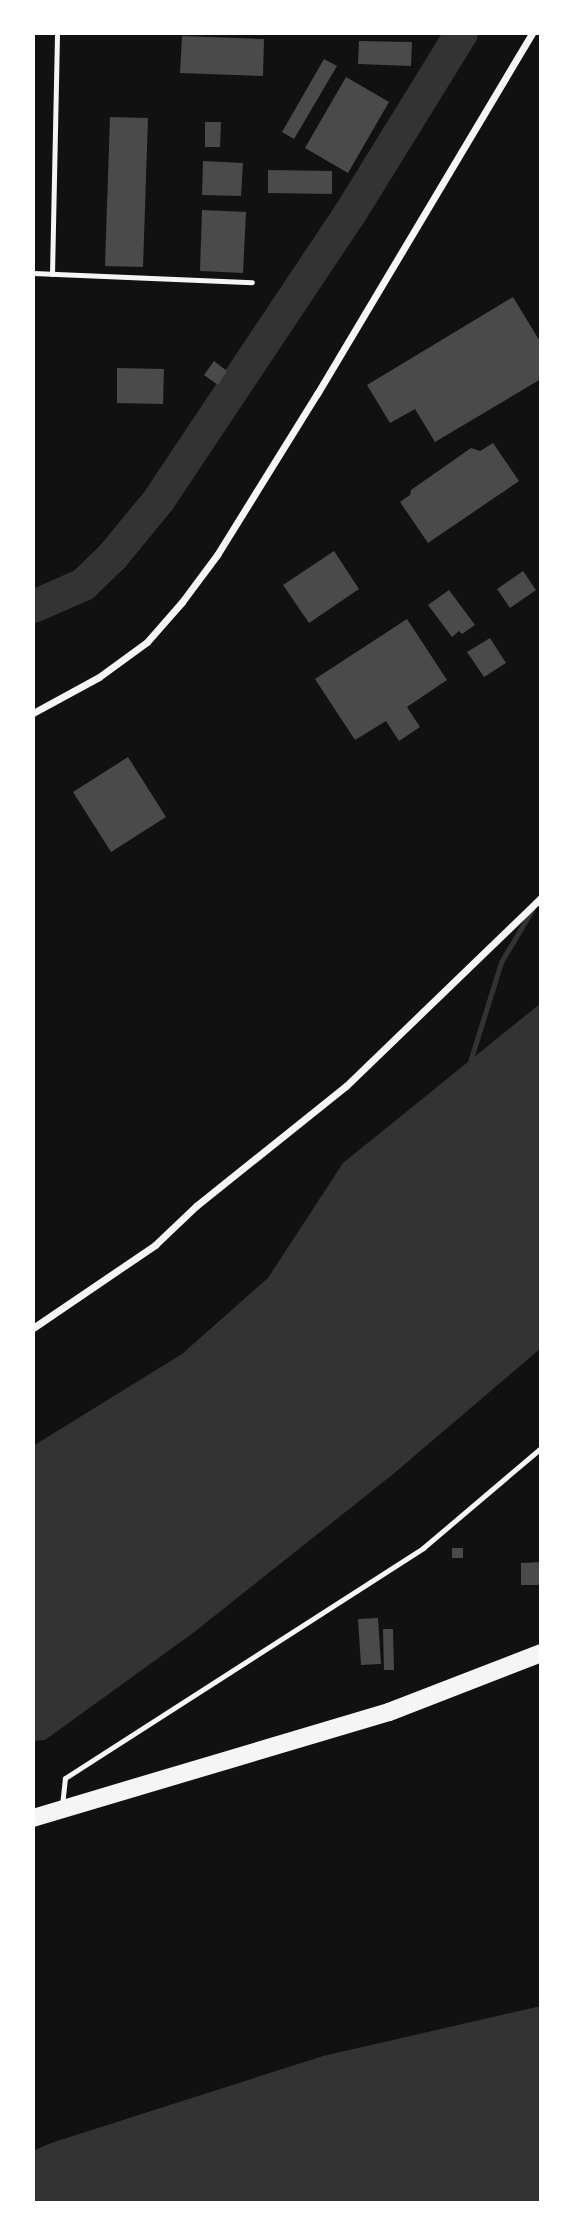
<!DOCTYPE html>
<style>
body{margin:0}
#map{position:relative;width:574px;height:2236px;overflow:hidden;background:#111;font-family:Rubik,sans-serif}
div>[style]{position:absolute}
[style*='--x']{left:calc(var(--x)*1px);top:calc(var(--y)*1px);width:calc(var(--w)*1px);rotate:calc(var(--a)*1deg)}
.water>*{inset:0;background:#333}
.stream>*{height:5px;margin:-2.5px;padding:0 2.5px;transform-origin:2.5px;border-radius:2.5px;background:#333}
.river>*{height:33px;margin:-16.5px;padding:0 16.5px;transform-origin:16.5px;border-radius:16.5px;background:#333}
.building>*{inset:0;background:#4a4a4a}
.service>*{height:5px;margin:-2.5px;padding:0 2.5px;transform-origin:2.5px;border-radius:2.5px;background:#f5f5f5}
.minor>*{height:7px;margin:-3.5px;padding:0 3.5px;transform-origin:3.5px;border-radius:3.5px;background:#f5f5f5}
.primary>*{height:18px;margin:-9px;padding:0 9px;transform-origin:9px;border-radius:9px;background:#f5f5f5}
span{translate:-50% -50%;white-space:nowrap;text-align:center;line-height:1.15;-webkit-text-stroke:5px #fff;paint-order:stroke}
.frame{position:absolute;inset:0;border:35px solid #fff;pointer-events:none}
</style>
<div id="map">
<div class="water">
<i style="clip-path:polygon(541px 1003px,541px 1348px,392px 1475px,193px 1633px,45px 1740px,33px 1741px,33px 1446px,182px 1354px,268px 1278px,343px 1163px)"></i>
<i style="clip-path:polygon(541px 2006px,541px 2203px,33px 2203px,33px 2151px,51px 2143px,323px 2056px)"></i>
</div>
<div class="stream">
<i style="--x:469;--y:1065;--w:108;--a:-72.7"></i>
<i style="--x:501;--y:962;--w:61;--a:-59.2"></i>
</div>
<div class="river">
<i style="--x:33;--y:606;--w:55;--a:-23.7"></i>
<i style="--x:83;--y:584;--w:40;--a:-44"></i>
<i style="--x:112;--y:556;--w:72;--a:-50.6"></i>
<i style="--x:158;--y:500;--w:344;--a:-56.3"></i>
<i style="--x:349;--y:214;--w:213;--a:-58.3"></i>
</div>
<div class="building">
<i style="clip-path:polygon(182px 36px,264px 39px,263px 76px,180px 73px)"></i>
<i style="clip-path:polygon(359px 41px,412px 42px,411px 66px,358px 64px)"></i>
<i style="clip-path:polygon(324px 59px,337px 66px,294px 139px,282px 132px)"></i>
<i style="clip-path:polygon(346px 77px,389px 102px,348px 173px,305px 148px)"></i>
<i style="clip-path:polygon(110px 117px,148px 118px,143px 267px,105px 266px)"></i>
<i style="clip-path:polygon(205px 122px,221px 122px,220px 147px,205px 147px)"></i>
<i style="clip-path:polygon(203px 161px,243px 163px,241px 196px,202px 195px)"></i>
<i style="clip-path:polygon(268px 170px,332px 171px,332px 194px,268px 193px)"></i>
<i style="clip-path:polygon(202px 210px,246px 212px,243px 273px,200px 271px)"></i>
<i style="clip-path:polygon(513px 297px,541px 343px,541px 379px,435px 442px,415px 409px,390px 423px,367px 385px)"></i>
<i style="clip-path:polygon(214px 361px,227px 371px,218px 385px,204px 375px)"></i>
<i style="clip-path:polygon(117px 368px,164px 369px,163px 404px,117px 403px)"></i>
<i style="clip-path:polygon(493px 443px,519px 481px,428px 543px,400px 502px,410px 495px,411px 490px,471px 448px,480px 451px)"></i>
<i style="clip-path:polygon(334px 551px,359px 589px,309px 623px,283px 585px)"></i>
<i style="clip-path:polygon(523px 571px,536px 590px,510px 608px,497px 589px)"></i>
<i style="clip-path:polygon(449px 590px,475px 625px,462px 634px,459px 631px,452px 637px,428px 605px)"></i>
<i style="clip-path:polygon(407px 619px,447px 680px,407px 707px,420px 727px,399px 741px,386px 721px,355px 740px,315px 679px)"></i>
<i style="clip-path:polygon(490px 638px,506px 663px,484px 677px,467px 652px)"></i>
<i style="clip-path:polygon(128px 757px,166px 817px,111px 852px,73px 792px)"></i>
<i style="clip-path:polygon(452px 1548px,463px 1548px,463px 1558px,452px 1558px)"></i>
<i style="clip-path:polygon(541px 1562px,541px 1585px,521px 1585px,521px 1563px)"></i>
<i style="clip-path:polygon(378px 1618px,381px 1664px,361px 1665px,358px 1619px)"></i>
<i style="clip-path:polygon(383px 1629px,393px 1629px,394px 1670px,384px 1670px)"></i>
</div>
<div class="service">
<i style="--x:33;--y:273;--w:219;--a:2.4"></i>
<i style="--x:52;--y:274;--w:241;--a:-88.8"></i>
<i style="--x:62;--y:1806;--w:28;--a:-84"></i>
<i style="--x:65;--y:1778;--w:426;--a:-32.7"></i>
<i style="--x:423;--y:1548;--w:155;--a:-40.3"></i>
</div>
<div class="minor">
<i style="--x:33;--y:713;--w:75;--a:-28.6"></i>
<i style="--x:99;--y:677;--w:59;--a:-36.1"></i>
<i style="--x:147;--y:642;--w:53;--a:-48.8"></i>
<i style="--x:182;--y:602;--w:59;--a:-53.3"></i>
<i style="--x:217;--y:555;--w:190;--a:-58.2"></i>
<i style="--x:317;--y:394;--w:420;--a:-59.2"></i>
<i style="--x:33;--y:1328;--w:148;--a:-34.2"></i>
<i style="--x:155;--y:1245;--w:57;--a:-43.6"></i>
<i style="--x:196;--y:1206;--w:192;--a:-38.7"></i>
<i style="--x:346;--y:1086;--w:271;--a:-44"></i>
</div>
<div class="primary">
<i style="--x:33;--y:1818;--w:371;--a:-16.6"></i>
<i style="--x:389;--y:1712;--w:163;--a:-21.2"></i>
</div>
<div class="frame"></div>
</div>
